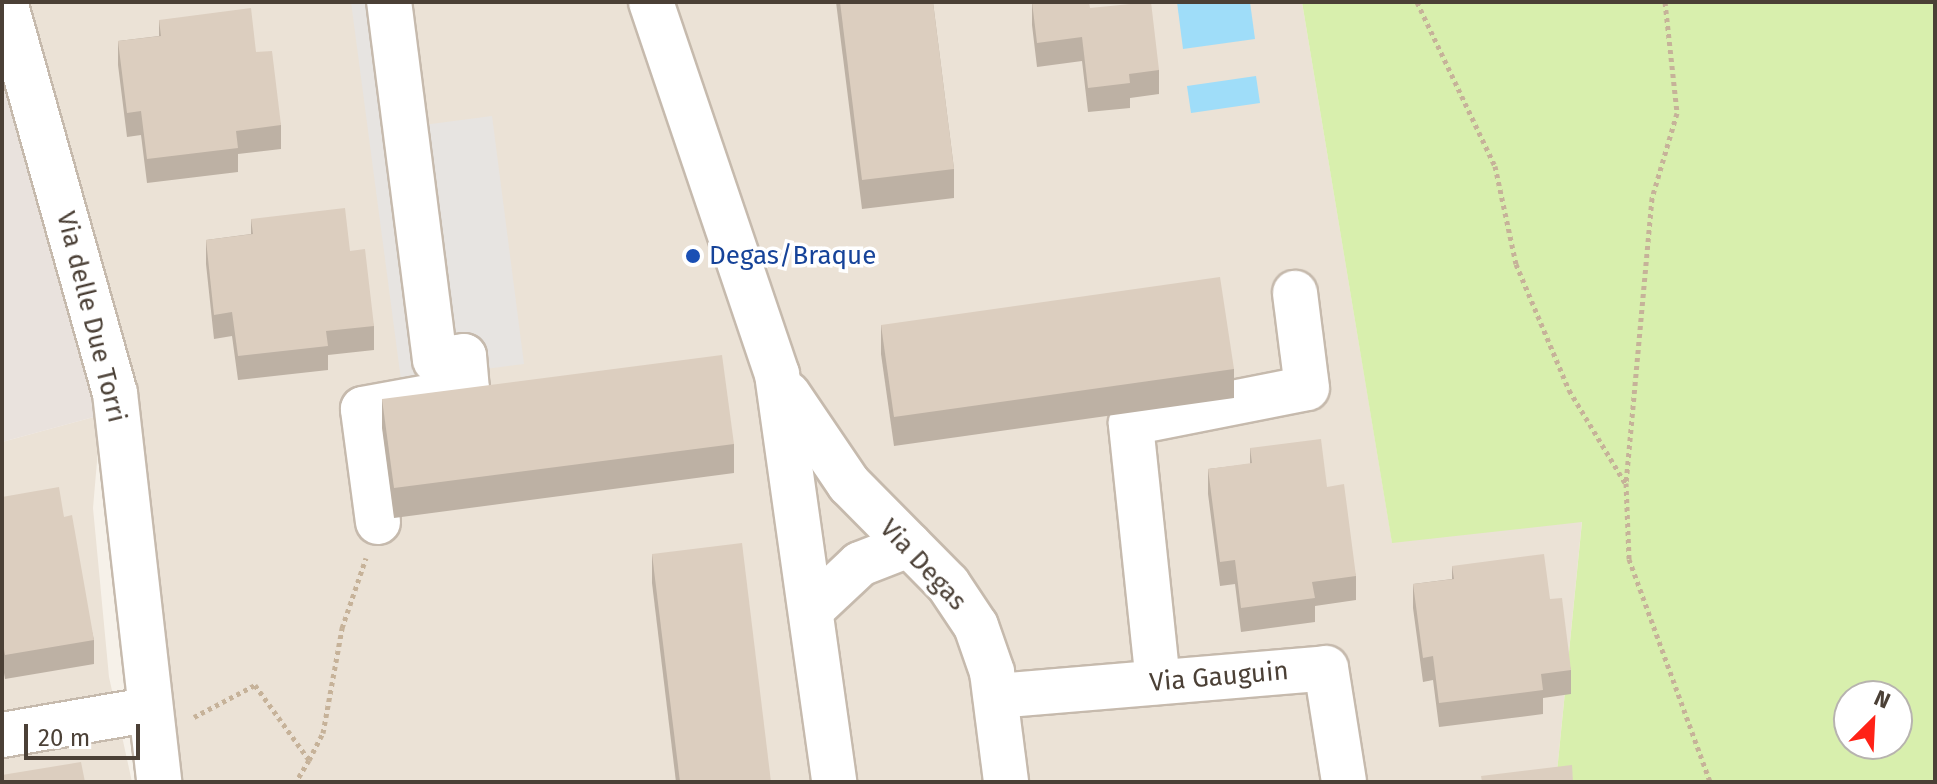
<!DOCTYPE html>
<style>
body{margin:0}
#map{position:relative;width:1937px;height:784px;overflow:hidden;background:#f6f1e9;font-family:"Fira Sans",sans-serif}
div>[style]{position:absolute}
[style*='--x']{left:calc(var(--x)*1px);top:calc(var(--y)*1px);width:calc(var(--w)*1px);rotate:calc(var(--a)*1deg)}
.residential>*{inset:0;background:#ebe2d6}
.industrial>*{inset:0;background:#e9e2dd}
.green>*{inset:0;background:#d8efad}
.parking>*{inset:0;background:#e7e4e1}
.water>*{inset:0;background:#9fddf9}
.path>*{height:5px;margin-top:-2.5px;transform-origin:0;background:repeating-linear-gradient(90deg,#c6b299 0 4px,transparent 0 8px)}
.roads{filter:drop-shadow(2px 0 #c6baad) drop-shadow(-2px 0 #c6baad) drop-shadow(0 2px #c6baad) drop-shadow(0 -2px #c6baad)}
.minor>*{height:44px;margin:-22px;padding:0 22px;transform-origin:22px;border-radius:22px;background:#fff}
.wall>*{inset:0;background:#bdb1a4}
.building>*{inset:0;background:#dccebf}
.dots>*{width:22px;height:22px;translate:-50% -50%;box-sizing:border-box;border:4px solid #fff;border-radius:50%}
span{translate:-50% -50%;white-space:nowrap;text-align:center;line-height:1.15;-webkit-text-stroke:7px #fff;paint-order:stroke}
.transit-label{font-size:26px;color:#164399}
.left{translate:0 -50%;text-align:left}
.street-label{font-size:26px;color:#4b4036}
.frame{position:absolute;inset:0;border:4px solid #4b4036;pointer-events:none}
.north{position:absolute;left:1833px;top:680px;width:80px;height:80px;box-sizing:border-box;background:#fff;border:2px solid #b7b3af;border-radius:50%;rotate:24deg;font-size:22px;font-weight:700;line-height:32px;text-align:center;color:#4b4036}
.north::after{content:'';display:block;margin:auto;width:28px;height:36px;background:#ff2217;clip-path:polygon(50% 0,100% 100%,50% 72%,0 100%)}
.scale{position:absolute;left:24px;top:724px;width:116px;height:36px;box-sizing:border-box;border:4px solid #4b4036;border-top:0;padding-left:10px;font-size:24px;line-height:28px;white-space:nowrap;color:#4b4036;-webkit-text-stroke:6px #fff;paint-order:stroke}
</style>
<div id="map">
<div class="residential">
<i style="clip-path:polygon(25px 2px,1302px 2px,1392px 542px,1582px 521px,1556px 782px,181px 782px)"></i>
<i style="clip-path:polygon(101px 415px,93px 508px,109px 677px,132px 782px,2px 782px,2px 442px)"></i>
</div>
<div class="industrial">
<i style="clip-path:polygon(2px 53px,101px 415px,2px 442px)"></i>
</div>
<div class="green">
<i style="clip-path:polygon(evenodd,1302px 2px,1935px 2px,1935px 782px,1556px 782px,1582px 522px,1392px 543px,1302px 2px,1849px 696px,1897px 696px,1897px 744px,1849px 744px,1849px 696px)"></i>
</div>
<div class="parking">
<i style="clip-path:polygon(351px 2px,391px 2px,408px 127px,492px 116px,524px 364px,401px 380px)"></i>
</div>
<div class="water">
<i style="clip-path:polygon(1177px 2px,1250px 2px,1255px 39px,1183px 49px)"></i>
<i style="clip-path:polygon(1256px 76px,1260px 103px,1191px 113px,1187px 86px)"></i>
</div>
<div class="path">
<i style="--x:1417;--y:2;--w:182;--a:64.6"></i>
<i style="--x:1495;--y:166;--w:100;--a:77.9"></i>
<i style="--x:1516;--y:264;--w:137;--a:67.2"></i>
<i style="--x:1569;--y:390;--w:109;--a:58.9"></i>
<i style="--x:1665;--y:2;--w:112;--a:83.8"></i>
<i style="--x:1677;--y:113;--w:89;--a:106.4"></i>
<i style="--x:1652;--y:198;--w:286;--a:95.2"></i>
<i style="--x:1626;--y:483;--w:76;--a:87.7"></i>
<i style="--x:1629;--y:559;--w:237;--a:70"></i>
<i style="--x:194;--y:717;--w:69;--a:-27.7"></i>
<i style="--x:255;--y:685;--w:92;--a:54.2"></i>
<i style="--x:309;--y:760;--w:26;--a:121"></i>
<i style="--x:309;--y:760;--w:30;--a:-63"></i>
<i style="--x:323;--y:733;--w:107;--a:-79.7"></i>
<i style="--x:342;--y:628;--w:74;--a:-71.1"></i>
</div>
<div class="roads">
<div class="minor">
<i style="--x:5;--y:2;--w:406;--a:74.3"></i>
<i style="--x:115;--y:393;--w:391;--a:83.5"></i>
<i style="--x:651;--y:2;--w:393;--a:71.3"></i>
<i style="--x:777;--y:374;--w:412;--a:82"></i>
<i style="--x:788;--y:394;--w:109;--a:55.9"></i>
<i style="--x:849;--y:484;--w:141;--a:45.3"></i>
<i style="--x:948;--y:584;--w:50;--a:56.3"></i>
<i style="--x:976;--y:626;--w:49;--a:70.8"></i>
<i style="--x:992;--y:672;--w:111;--a:82.7"></i>
<i style="--x:378;--y:522;--w:114;--a:-97.6"></i>
<i style="--x:363;--y:409;--w:106;--a:-10.4"></i>
<i style="--x:467;--y:390;--w:34;--a:-95"></i>
<i style="--x:464;--y:356;--w:29;--a:172"></i>
<i style="--x:435;--y:360;--w:361;--a:-97.3"></i>
<i style="--x:811;--y:610;--w:67;--a:-43.2"></i>
<i style="--x:860;--y:564;--w:53;--a:-21.2"></i>
<i style="--x:1158;--y:682;--w:260;--a:-96"></i>
<i style="--x:1131;--y:423;--w:179;--a:-11.2"></i>
<i style="--x:1307;--y:388;--w:96;--a:-97.2"></i>
<i style="--x:996;--y:696;--w:331;--a:-4.8"></i>
<i style="--x:1326;--y:668;--w:115;--a:81"></i>
<i style="--x:2;--y:735;--w:147;--a:-9.8"></i>
</div>
</div>
<div class="wall">
<i style="clip-path:polygon(836px 2px,933px 2px,954px 169px,954px 198px,862px 209px)"></i>
<i style="clip-path:polygon(1032px 2px,1090px 8px,1159px 70px,1159px 94px,1130px 98px,1130px 108px,1088px 112px,1082px 61px,1037px 67px,1032px 25px)"></i>
<i style="clip-path:polygon(159px 20px,256px 52px,281px 125px,281px 149px,238px 154px,238px 172px,147px 183px,141px 135px,127px 137px,118px 65px,118px 41px,159px 36px)"></i>
<i style="clip-path:polygon(251px 219px,350px 251px,374px 326px,374px 350px,328px 355px,328px 370px,238px 380px,232px 336px,214px 339px,206px 264px,206px 240px,251px 234px)"></i>
<i style="clip-path:polygon(881px 325px,1234px 369px,1234px 398px,894px 446px,881px 354px)"></i>
<i style="clip-path:polygon(382px 399px,734px 444px,734px 473px,394px 518px,382px 428px)"></i>
<i style="clip-path:polygon(1250px 448px,1327px 487px,1356px 576px,1356px 600px,1315px 606px,1315px 622px,1241px 632px,1235px 584px,1220px 586px,1208px 494px,1208px 469px,1250px 464px)"></i>
<i style="clip-path:polygon(2px 497px,64px 517px,94px 640px,94px 664px,5px 679px,2px 661px)"></i>
<i style="clip-path:polygon(652px 554px,771px 782px,676px 782px,652px 583px)"></i>
<i style="clip-path:polygon(1452px 566px,1550px 599px,1571px 670px,1571px 694px,1543px 698px,1543px 714px,1439px 727px,1433px 680px,1423px 682px,1413px 608px,1413px 584px,1452px 579px)"></i>
</div>
<div class="building">
<i style="clip-path:polygon(840px 2px,933px 2px,954px 169px,862px 180px)"></i>
<i style="clip-path:polygon(1032px 2px,1089px 2px,1090px 8px,1151px 2px,1159px 70px,1129px 74px,1130px 83px,1088px 88px,1082px 37px,1037px 43px)"></i>
<i style="clip-path:polygon(251px 8px,256px 52px,272px 51px,281px 125px,236px 131px,238px 148px,147px 159px,141px 111px,127px 113px,118px 41px,161px 36px,159px 20px)"></i>
<i style="clip-path:polygon(345px 208px,350px 251px,365px 249px,374px 326px,326px 331px,328px 346px,238px 356px,232px 312px,214px 315px,206px 240px,253px 234px,251px 219px)"></i>
<i style="clip-path:polygon(1220px 277px,1234px 369px,894px 417px,881px 325px)"></i>
<i style="clip-path:polygon(722px 355px,734px 444px,394px 488px,382px 399px)"></i>
<i style="clip-path:polygon(1321px 439px,1327px 487px,1344px 484px,1356px 576px,1312px 582px,1315px 598px,1241px 608px,1235px 560px,1220px 562px,1208px 469px,1252px 463px,1250px 448px)"></i>
<i style="clip-path:polygon(59px 487px,64px 517px,72px 515px,94px 640px,5px 655px,2px 637px,2px 497px)"></i>
<i style="clip-path:polygon(742px 543px,771px 782px,680px 782px,652px 554px)"></i>
<i style="clip-path:polygon(1544px 554px,1550px 599px,1562px 598px,1571px 670px,1541px 674px,1543px 690px,1439px 703px,1433px 656px,1423px 658px,1413px 584px,1454px 579px,1452px 566px)"></i>
<i style="clip-path:polygon(81px 762px,85px 782px,2px 782px,2px 775px)"></i>
<i style="clip-path:polygon(1572px 765px,1573px 782px,1482px 782px,1481px 776px)"></i>
</div>
<div class="dots">
<i style="left:693px;top:256px;background:#1a4fb4"></i>
</div>
<div class="transit-label">
<span class="left" style="left:709px;top:256px">Degas/Braque</span>
</div>
<div class="street-label">
<span style="left:91px;top:317px;rotate:76deg">Via delle Due Torri</span>
<span style="left:923px;top:565px;rotate:47deg">Via Degas</span>
<span style="left:1219px;top:677px;rotate:-5deg">Via Gauguin</span>
</div>
<div class="frame"></div>
<div class="north">N</div>
<div class="scale">20 m</div>
</div>
